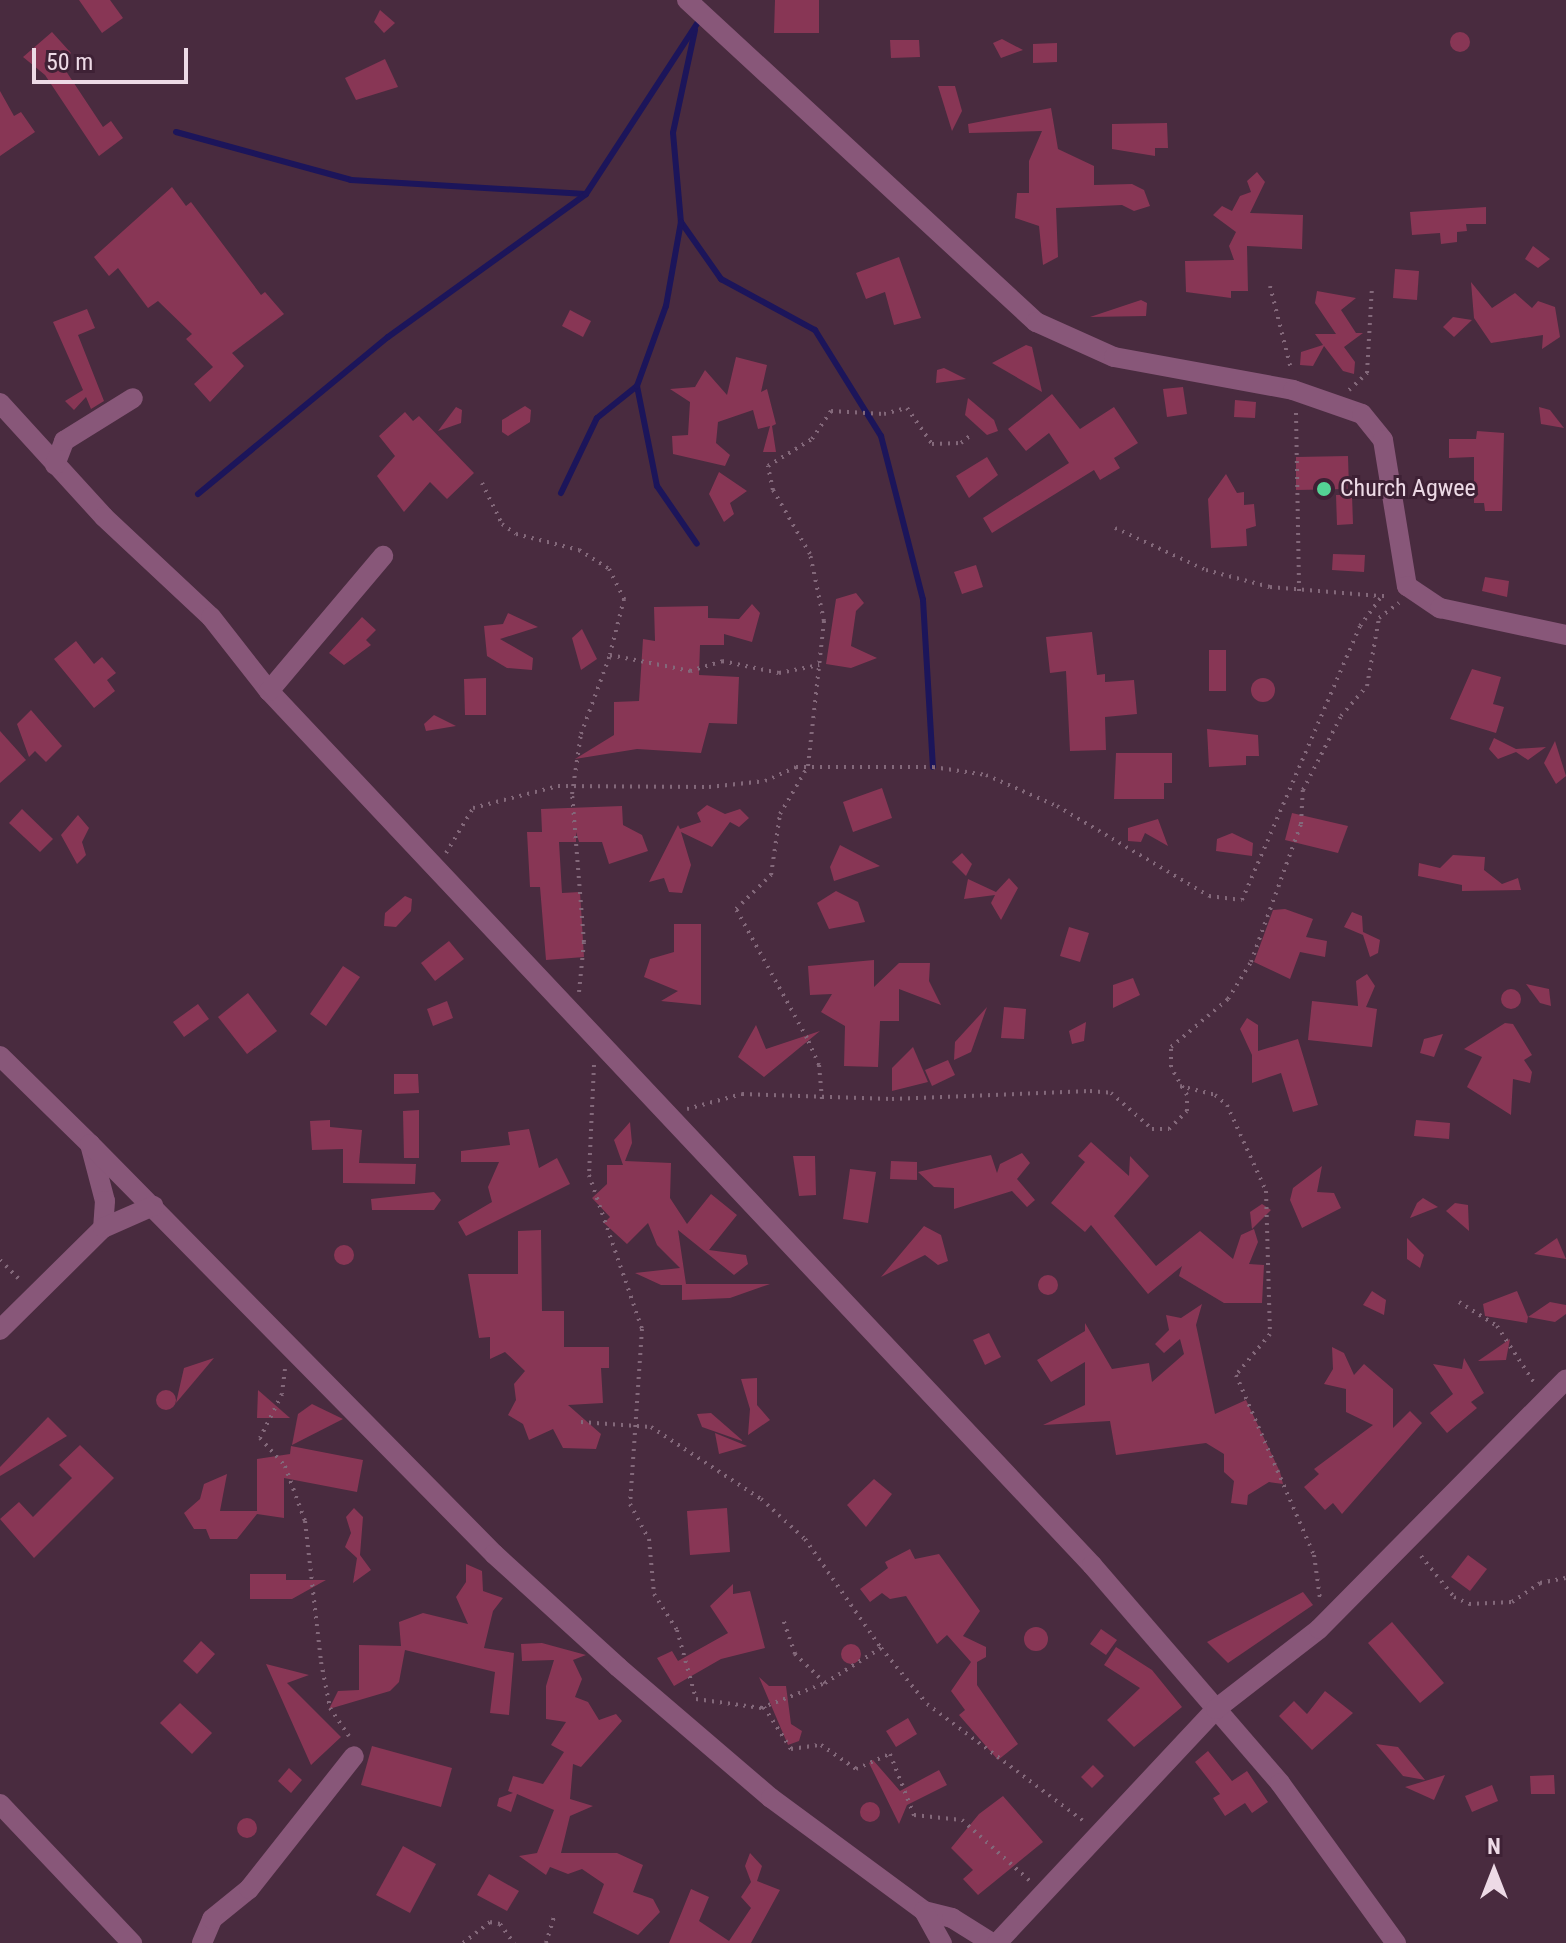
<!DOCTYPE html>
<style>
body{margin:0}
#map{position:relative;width:1566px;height:1943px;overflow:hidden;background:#492b3f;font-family:"Roboto Condensed",sans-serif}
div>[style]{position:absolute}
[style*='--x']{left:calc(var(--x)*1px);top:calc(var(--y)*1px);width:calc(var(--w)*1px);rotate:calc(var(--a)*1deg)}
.stream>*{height:6px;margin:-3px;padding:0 3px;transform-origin:3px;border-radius:3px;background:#1c155a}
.building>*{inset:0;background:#883655}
.round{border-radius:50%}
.path>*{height:4px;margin-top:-2px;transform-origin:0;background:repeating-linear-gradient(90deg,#83687a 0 2px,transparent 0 8px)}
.minor>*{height:20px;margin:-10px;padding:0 10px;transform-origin:10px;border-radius:10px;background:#885779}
.dots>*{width:22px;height:22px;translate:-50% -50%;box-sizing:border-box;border:4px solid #3e2135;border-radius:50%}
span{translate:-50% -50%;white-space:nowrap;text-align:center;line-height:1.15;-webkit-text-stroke:6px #3e2135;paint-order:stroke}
.poi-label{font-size:24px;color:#eddae6}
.left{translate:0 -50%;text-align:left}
.north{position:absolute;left:1454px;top:1831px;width:80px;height:80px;-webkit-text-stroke:6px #3e2135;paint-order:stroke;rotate:0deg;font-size:22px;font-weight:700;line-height:32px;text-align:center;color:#eddae6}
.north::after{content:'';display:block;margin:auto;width:28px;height:36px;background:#eddae6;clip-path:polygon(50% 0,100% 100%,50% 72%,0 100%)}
.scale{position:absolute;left:32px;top:48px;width:156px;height:36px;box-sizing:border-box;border:4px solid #eddae6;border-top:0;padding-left:10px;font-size:24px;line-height:28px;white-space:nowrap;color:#eddae6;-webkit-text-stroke:6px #3e2135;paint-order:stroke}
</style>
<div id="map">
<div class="stream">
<i style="--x:695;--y:30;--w:105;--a:102.1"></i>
<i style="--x:673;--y:133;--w:89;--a:84.9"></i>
<i style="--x:681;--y:222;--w:70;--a:54.9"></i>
<i style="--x:721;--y:279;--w:107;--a:28.5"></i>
<i style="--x:815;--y:330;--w:125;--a:58.1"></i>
<i style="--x:881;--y:436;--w:169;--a:75.6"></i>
<i style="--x:923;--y:600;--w:167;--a:86.6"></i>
<i style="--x:176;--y:132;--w:181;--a:15.3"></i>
<i style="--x:351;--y:180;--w:235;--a:3.4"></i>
<i style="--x:637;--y:386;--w:102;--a:78.7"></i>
<i style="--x:657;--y:486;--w:70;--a:55.4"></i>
<i style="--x:561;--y:493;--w:83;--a:-64.4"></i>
<i style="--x:597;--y:418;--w:51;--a:-38.7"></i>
<i style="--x:637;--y:386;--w:85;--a:-70.1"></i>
<i style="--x:666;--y:306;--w:85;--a:-79.9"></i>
<i style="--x:198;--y:494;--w:246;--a:-39.6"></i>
<i style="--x:388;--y:337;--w:244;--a:-35.8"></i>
<i style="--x:586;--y:194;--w:209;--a:-56.9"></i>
</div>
<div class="building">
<i style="clip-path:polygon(79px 0,110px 0,123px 18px,102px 33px)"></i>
<i style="clip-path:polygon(775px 0,819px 0,819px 33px,774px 33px)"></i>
<i style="clip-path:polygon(380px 10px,395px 23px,384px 33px,374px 22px)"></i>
<i class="round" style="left:1450px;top:32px;width:20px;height:20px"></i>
<i style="clip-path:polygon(52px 32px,71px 53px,60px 62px,103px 127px,111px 121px,123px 138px,99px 156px,45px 75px,23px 57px)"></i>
<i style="clip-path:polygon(1002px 39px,1023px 50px,1001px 58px,993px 43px)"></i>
<i style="clip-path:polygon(890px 40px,919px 40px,920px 57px,891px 58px)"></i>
<i style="clip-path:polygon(1057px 43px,1057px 62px,1033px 63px,1033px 44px)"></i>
<i style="clip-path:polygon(385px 59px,398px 87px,356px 100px,345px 78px)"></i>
<i style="clip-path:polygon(938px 86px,955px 86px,962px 111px,952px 131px)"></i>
<i style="clip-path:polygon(0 91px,14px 116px,21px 112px,35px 132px,0 156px)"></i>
<i style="clip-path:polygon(1051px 108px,1058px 149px,1094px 166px,1094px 185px,1132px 184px,1144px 190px,1150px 206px,1134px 211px,1122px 205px,1056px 208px,1058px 257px,1043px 265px,1039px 226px,1015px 218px,1017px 193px,1029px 193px,1029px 161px,1042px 131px,969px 133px,968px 124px)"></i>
<i style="clip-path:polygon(1167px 123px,1168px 148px,1155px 148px,1155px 156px,1112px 149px,1112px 124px)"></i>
<i style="clip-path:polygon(1257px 172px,1265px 182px,1250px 213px,1303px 215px,1302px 249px,1247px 246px,1248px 291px,1231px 291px,1231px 298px,1186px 292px,1185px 261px,1234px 260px,1229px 246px,1236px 232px,1213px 215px,1222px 206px,1232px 211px,1240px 196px,1251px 192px,1247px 181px)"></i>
<i style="clip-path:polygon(172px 187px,186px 206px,191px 202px,261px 295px,265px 292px,284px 314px,232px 353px,244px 366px,210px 402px,194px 384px,213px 367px,186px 339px,192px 334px,158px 301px,148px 308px,118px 268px,109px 276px,94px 257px)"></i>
<i style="clip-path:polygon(1486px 207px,1486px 224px,1466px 224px,1467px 231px,1457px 232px,1457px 242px,1441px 244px,1440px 233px,1412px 235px,1410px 212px)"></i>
<i style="clip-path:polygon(1533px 246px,1550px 259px,1538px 268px,1525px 259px)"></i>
<i style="clip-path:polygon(899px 257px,921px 318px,894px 325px,885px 292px,866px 299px,856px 273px)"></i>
<i style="clip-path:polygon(1395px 269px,1419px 271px,1417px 300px,1393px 298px)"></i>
<i style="clip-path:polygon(1471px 282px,1492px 308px,1515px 293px,1532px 308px,1538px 301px,1555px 307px,1560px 337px,1542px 349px,1543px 335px,1491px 343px,1474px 318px)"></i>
<i style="clip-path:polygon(1317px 291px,1356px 298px,1341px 310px,1356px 333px,1363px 333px,1344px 347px,1355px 362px,1354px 374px,1343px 371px,1324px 346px,1313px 366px,1300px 365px,1301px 352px,1323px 345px,1315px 334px,1336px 334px,1315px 303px)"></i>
<i style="clip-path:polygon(1141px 300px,1147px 303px,1146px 316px,1090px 317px)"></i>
<i style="clip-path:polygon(87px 309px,95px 328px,78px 335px,104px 401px,91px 409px,86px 397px,74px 410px,65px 401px,83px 390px,53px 322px)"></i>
<i style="clip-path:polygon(570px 310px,591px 321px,583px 337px,562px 326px)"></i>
<i style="clip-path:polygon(1453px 317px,1472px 320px,1454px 337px,1443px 327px)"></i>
<i style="clip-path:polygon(1026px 345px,1032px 347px,1042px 392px,992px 363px)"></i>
<i style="clip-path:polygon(736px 357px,767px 365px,761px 392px,767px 389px,776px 424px,772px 426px,776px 452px,763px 452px,770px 426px,758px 429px,753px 410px,718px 422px,716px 443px,730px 455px,725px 466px,673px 454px,672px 436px,688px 435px,690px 402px,670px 389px,695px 387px,705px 370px,727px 395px)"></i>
<i style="clip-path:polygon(944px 368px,966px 379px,936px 383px,937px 370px)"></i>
<i style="clip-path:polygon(1183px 387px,1187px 414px,1167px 417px,1163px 389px)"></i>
<i style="clip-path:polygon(1052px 394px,1080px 429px,1114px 407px,1138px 443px,1114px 458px,1120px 468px,1100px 480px,1094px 470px,992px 533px,983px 518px,1069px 463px,1049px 433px,1026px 451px,1008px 429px)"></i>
<i style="clip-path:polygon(968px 398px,994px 420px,998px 431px,987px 435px,965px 415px)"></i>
<i style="clip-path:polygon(1235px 400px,1256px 402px,1255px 418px,1234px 417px)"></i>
<i style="clip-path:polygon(525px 406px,531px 410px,530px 422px,508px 436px,502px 432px,502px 420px)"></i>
<i style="clip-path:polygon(456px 407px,462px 410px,461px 423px,438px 431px)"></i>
<i style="clip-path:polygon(1539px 407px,1550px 410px,1564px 428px,1541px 424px)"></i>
<i style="clip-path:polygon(405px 412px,413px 421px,419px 416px,474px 473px,447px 499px,430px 482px,404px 512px,377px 476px,395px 456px,379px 436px)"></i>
<i style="clip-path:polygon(1477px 431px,1504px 433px,1502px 511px,1485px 511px,1484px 503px,1474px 503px,1474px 457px,1449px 458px,1449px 439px,1476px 439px)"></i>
<i style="clip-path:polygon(1348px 456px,1349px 489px,1296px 490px,1296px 457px)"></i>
<i style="clip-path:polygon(987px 457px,998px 475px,969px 498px,956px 476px)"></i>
<i style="clip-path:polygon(719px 472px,747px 491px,730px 503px,734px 514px,724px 522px,709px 494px)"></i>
<i style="clip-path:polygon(1226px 474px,1237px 493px,1244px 492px,1244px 505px,1254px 504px,1256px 526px,1246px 529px,1247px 546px,1211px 548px,1208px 499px)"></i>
<i style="clip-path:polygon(1336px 495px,1352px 495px,1353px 524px,1337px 525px)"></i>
<i style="clip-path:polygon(1333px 554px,1365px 555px,1364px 572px,1332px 570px)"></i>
<i style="clip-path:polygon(976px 565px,983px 587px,962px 594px,954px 572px)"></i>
<i style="clip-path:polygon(1485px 577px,1509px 581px,1507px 597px,1482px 591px)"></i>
<i style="clip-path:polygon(856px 593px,864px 603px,856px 611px,851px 646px,877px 658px,851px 668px,826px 664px,836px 599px)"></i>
<i style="clip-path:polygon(752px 604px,760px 613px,752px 642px,724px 634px,724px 645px,700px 645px,699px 675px,739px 677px,737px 724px,709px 723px,701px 753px,637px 749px,575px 759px,614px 735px,614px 702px,639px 701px,643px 639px,655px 641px,654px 607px,708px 606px,708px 618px,739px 619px)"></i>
<i style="clip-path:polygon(508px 613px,538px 627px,500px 639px,533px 658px,532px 670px,507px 668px,487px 656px,484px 626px,503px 624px)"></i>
<i style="clip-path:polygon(362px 617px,376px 630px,366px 640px,371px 645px,344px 665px,329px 653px)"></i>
<i style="clip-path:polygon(582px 629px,597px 659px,581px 670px,572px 638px)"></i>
<i style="clip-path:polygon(1092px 632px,1097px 675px,1105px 674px,1105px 682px,1134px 680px,1137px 714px,1105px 717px,1106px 750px,1070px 751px,1066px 671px,1050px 673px,1046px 637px)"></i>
<i style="clip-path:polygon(76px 641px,94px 664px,102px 657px,116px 673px,107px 680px,115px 691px,94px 708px,54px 659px)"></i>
<i style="clip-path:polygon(1209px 650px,1226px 650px,1226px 691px,1209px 691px)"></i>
<i style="clip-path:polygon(1472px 669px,1501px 677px,1493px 704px,1504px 707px,1496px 733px,1450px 719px)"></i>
<i style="clip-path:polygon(486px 678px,486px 715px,465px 715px,464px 679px)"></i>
<i class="round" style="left:1251px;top:678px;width:24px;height:24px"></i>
<i style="clip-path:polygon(31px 710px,62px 746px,46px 762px,35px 751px,29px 757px,17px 724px)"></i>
<i style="clip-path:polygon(434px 715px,456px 726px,426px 731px,424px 724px)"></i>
<i style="clip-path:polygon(1207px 729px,1258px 735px,1259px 756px,1246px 756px,1246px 765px,1209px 767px)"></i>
<i style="clip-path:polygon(0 731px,26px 760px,0 783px)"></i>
<i style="clip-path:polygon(1494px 738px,1516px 749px,1546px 747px,1528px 760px,1516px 752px,1498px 759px,1489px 749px)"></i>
<i style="clip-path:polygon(1555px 741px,1566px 776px,1556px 784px,1544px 763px)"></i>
<i style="clip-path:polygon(1116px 753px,1172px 753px,1172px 783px,1164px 783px,1164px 799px,1114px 799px)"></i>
<i style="clip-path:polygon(882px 788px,892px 818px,853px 832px,843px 802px)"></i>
<i style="clip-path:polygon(707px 805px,725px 814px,740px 809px,749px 818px,739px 827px,730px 822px,712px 847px,681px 832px,691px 865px,682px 893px,669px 892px,664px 878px,649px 882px,678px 825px,680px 829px,701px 822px,697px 813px)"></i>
<i style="clip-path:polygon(622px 806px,623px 825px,642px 835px,648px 851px,609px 864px,602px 842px,579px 842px,576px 832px,576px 842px,559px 842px,562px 893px,580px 892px,584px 957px,546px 960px,540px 887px,530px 887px,527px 832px,542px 832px,541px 809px)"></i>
<i style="clip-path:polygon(22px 809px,53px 839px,40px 852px,9px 823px)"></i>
<i style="clip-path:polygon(1292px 813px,1348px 826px,1338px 853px,1285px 840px)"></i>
<i style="clip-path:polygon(78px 815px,89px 828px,82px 842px,86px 855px,77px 864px,61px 835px)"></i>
<i style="clip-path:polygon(1158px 819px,1168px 846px,1145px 833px,1141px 842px,1128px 841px,1128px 828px)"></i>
<i style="clip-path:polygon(1232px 833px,1253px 843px,1252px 856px,1216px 851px,1217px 839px)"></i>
<i style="clip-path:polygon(840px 845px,880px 866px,834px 881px,830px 867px)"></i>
<i style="clip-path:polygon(962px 853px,972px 864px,966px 876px,952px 862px)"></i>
<i style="clip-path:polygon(1453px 855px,1485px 857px,1484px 870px,1502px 884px,1518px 878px,1521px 890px,1462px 891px,1462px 885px,1418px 876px,1419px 863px,1440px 868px)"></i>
<i style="clip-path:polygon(1009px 878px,1018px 888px,1001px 920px,991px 903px,995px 895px,964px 899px,968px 879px,996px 892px)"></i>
<i style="clip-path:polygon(836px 891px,858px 902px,865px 922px,829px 929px,817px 903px)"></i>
<i style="clip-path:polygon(405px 896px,412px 899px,411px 911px,396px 927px,384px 926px,385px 913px)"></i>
<i style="clip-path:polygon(1285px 909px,1313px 919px,1306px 937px,1327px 941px,1325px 957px,1300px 952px,1290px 979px,1254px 962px,1273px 910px)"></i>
<i style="clip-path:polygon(1352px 912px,1362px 916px,1363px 932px,1380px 940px,1378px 953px,1370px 957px,1363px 935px,1344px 927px)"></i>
<i style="clip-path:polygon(674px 924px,701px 924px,701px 1005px,661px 1001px,678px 991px,644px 977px,650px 959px,674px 952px)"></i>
<i style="clip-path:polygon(1069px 927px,1089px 933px,1080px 962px,1060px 956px)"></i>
<i style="clip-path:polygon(449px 941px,464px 959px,435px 981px,421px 963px)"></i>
<i style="clip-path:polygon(874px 960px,874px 987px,899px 963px,930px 963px,929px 981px,941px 1005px,899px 989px,899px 1021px,880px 1021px,878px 1067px,844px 1066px,845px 1026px,821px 1012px,832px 994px,810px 995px,808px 966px)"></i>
<i style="clip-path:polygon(343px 966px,360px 977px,326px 1026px,310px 1014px)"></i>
<i style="clip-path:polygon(1367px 974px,1375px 986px,1366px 1007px,1377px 1009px,1372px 1047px,1308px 1040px,1312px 1001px,1358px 1006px,1356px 981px)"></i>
<i style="clip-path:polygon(1133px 978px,1140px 995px,1113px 1008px,1113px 985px)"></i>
<i style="clip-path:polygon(1526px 984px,1549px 989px,1551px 1006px,1540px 1003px)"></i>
<i class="round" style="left:1501px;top:989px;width:20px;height:20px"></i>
<i style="clip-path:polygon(248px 993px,277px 1031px,247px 1054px,218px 1017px)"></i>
<i style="clip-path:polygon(447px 1001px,453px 1018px,433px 1026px,427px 1009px)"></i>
<i style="clip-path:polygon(198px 1004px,209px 1019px,184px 1037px,173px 1022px)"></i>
<i style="clip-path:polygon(987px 1007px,971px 1052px,954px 1060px,955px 1042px)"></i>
<i style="clip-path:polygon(1004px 1007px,1026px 1009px,1024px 1039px,1001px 1038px)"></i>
<i style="clip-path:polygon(1247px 1018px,1258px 1025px,1258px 1051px,1298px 1039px,1318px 1105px,1293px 1112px,1281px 1073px,1252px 1083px,1252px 1055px,1240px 1029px)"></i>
<i style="clip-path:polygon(1086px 1022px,1084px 1041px,1072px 1044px,1069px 1031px)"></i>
<i style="clip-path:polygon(1505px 1023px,1513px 1024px,1532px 1055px,1524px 1060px,1532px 1072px,1530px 1083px,1513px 1079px,1511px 1115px,1467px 1087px,1482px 1057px,1464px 1049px)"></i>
<i style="clip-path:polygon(756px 1025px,766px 1049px,820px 1031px,764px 1077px,738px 1057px)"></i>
<i style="clip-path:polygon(1443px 1034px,1434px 1057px,1420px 1053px,1424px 1039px)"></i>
<i style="clip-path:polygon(913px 1047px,928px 1082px,892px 1091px,892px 1068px)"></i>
<i style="clip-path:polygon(948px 1060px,955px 1075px,932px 1086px,925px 1070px)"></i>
<i style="clip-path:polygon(394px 1074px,418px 1074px,419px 1093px,394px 1094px)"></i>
<i style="clip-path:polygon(419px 1110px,419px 1158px,404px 1158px,403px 1111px)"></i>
<i style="clip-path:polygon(330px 1120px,330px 1127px,362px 1130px,359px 1163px,416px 1164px,415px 1184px,343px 1183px,343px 1149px,312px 1150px,310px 1121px)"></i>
<i style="clip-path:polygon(1416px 1120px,1450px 1123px,1449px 1139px,1414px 1136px)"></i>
<i style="clip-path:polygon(630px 1122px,632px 1143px,625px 1161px,671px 1163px,670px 1198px,687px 1224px,711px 1194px,737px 1215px,709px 1250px,746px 1255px,748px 1264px,734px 1275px,678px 1230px,686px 1284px,770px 1284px,730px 1298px,682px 1300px,682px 1285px,661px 1285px,635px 1273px,680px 1268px,657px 1245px,648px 1223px,627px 1244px,604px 1223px,610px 1217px,592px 1198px,607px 1184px,607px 1165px,623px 1165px,614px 1140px)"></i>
<i style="clip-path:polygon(529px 1129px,539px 1168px,557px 1158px,570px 1184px,466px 1236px,458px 1222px,492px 1202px,488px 1187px,499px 1162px,461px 1162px,461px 1151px,510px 1145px,508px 1132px)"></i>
<i style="clip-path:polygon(1091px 1142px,1129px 1176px,1130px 1156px,1149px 1176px,1114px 1216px,1156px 1266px,1200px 1231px,1233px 1259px,1241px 1235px,1254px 1229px,1258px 1242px,1249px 1264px,1264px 1265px,1262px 1303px,1224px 1303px,1179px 1276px,1182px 1266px,1148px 1294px,1091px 1225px,1085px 1232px,1051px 1203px,1085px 1162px,1078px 1156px)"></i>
<i style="clip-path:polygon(1022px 1153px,1030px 1163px,1017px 1179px,1035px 1200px,1027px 1207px,1012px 1191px,954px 1209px,954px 1188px,934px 1187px,918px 1172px,991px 1155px,997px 1173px,1000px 1164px)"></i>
<i style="clip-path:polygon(793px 1156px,815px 1156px,816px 1195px,799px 1196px)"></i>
<i style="clip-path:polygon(891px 1161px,917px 1162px,917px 1180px,890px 1179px)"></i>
<i style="clip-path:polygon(1322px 1166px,1317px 1192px,1334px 1193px,1341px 1208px,1302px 1228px,1290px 1200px,1293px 1188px)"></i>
<i style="clip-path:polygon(850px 1169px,876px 1172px,868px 1223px,843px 1219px)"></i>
<i style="clip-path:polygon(434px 1192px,441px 1200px,434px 1210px,372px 1210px,371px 1199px)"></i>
<i style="clip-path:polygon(1423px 1198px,1438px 1207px,1410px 1218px,1417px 1203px)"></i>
<i style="clip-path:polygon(1455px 1203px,1468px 1205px,1469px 1231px,1446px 1211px)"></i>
<i style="clip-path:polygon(1262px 1204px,1271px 1210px,1252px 1229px,1250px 1212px)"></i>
<i style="clip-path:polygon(924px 1226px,941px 1235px,948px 1261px,938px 1265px,925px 1255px,881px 1277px)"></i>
<i style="clip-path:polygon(541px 1230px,542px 1311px,564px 1311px,564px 1347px,609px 1347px,609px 1368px,601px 1368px,603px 1403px,568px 1405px,601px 1434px,596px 1449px,563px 1448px,553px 1429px,529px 1440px,523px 1424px,508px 1415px,516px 1400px,514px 1384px,525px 1371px,505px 1352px,490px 1359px,490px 1337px,479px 1338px,468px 1274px,518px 1274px,518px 1231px)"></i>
<i style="clip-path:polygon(1407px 1238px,1424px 1255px,1420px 1268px,1407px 1259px)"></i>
<i style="clip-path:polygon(1557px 1238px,1566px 1259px,1534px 1254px)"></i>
<i class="round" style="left:334px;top:1245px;width:20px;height:20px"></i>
<i class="round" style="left:1038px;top:1275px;width:20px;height:20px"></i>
<i style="clip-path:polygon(1372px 1291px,1386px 1300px,1384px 1315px,1363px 1305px)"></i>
<i style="clip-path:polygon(1517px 1291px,1528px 1317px,1550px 1302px,1566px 1305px,1566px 1314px,1555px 1322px,1528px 1317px,1527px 1323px,1485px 1316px,1483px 1304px)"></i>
<i style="clip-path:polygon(1202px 1304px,1196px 1325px,1215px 1414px,1246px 1400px,1280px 1472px,1283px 1484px,1269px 1482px,1248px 1495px,1247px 1505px,1231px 1503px,1234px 1481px,1224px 1472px,1224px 1454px,1206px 1443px,1116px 1455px,1110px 1421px,1043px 1425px,1085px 1405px,1085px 1362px,1051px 1382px,1037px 1360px,1085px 1331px,1085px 1323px,1112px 1369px,1149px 1363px,1152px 1382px,1184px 1354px,1180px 1339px,1164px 1353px,1155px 1344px,1169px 1330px,1166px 1315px,1181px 1318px)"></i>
<i style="clip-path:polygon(989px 1333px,1001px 1357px,985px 1365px,973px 1340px)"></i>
<i style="clip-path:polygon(1510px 1339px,1506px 1360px,1478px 1361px)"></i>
<i style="clip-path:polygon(1332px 1347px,1344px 1353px,1354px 1375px,1364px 1364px,1393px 1389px,1393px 1428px,1410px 1411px,1422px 1423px,1342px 1514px,1333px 1503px,1325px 1510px,1304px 1487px,1319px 1474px,1314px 1469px,1373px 1425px,1346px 1412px,1346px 1389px,1324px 1384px,1333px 1369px)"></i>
<i style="clip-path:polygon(214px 1358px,176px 1403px,184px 1368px)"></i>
<i style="clip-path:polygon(1464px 1358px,1484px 1393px,1471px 1402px,1477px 1408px,1447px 1433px,1430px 1413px,1453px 1394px,1433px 1364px,1462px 1369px)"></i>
<i style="clip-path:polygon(757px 1378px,757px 1405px,770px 1420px,748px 1435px,750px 1409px,741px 1379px)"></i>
<i class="round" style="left:156px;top:1390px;width:20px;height:20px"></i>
<i style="clip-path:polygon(258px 1390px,290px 1418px,257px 1418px)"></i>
<i style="clip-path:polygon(312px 1404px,343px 1419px,292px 1445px,298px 1414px)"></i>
<i style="clip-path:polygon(711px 1413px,742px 1440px,742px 1441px,702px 1427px,697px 1414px)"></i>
<i style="clip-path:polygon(48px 1417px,67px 1436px,0 1476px,0 1467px)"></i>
<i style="clip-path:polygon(715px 1433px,747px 1446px,719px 1454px)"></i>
<i style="clip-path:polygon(80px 1445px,114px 1478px,34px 1558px,0 1519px,19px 1502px,33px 1517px,72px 1478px,59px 1465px)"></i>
<i style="clip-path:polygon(291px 1446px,363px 1460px,357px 1492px,284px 1478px,284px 1518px,257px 1514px,237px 1539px,210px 1539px,206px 1529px,194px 1529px,184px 1513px,200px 1499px,204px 1484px,227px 1474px,220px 1511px,257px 1511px,257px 1459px,290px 1454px)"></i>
<i style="clip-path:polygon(874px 1479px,892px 1494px,866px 1527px,847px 1505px)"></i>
<i style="clip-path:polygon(354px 1508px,363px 1517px,360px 1555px,371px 1570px,353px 1583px,357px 1558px,345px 1547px,351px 1533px,346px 1517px)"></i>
<i style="clip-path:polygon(727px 1508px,730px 1552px,690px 1555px,687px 1511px)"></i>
<i style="clip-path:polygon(910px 1549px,915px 1559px,939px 1554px,980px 1611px,963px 1636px,986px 1647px,986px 1657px,977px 1662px,977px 1685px,1018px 1744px,998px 1760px,959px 1715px,965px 1710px,951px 1691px,971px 1662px,947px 1635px,937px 1644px,906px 1596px,890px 1599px,882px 1593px,870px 1602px,860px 1589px,888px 1568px,885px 1562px)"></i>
<i style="clip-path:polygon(1468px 1555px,1487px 1569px,1470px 1591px,1451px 1577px)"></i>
<i style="clip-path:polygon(466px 1564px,482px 1571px,483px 1591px,503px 1598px,493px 1611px,484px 1648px,514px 1653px,509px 1715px,490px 1713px,495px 1672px,405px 1650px,399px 1682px,390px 1691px,329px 1709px,338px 1691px,359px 1690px,359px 1645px,401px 1646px,399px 1622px,423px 1613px,468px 1624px,456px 1597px,466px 1582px)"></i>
<i style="clip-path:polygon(250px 1574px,286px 1574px,286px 1580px,326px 1580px,292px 1599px,250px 1599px)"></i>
<i style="clip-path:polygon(733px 1584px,733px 1594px,750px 1591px,765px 1648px,721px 1659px,674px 1686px,657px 1658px,672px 1651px,678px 1661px,728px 1633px,710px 1606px)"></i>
<i style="clip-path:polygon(1303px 1592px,1313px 1605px,1228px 1663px,1207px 1642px)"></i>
<i style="clip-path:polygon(1392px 1622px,1444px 1683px,1420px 1703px,1368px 1643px)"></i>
<i class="round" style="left:1024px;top:1627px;width:24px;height:24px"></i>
<i style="clip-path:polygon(1101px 1629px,1117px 1640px,1106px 1655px,1090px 1644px)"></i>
<i style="clip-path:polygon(201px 1641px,215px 1654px,197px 1674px,183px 1661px)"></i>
<i style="clip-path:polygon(542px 1643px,586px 1655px,573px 1660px,582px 1679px,575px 1697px,588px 1702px,599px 1720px,616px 1714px,622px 1721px,581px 1767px,573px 1764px,570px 1799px,593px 1806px,570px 1816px,561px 1853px,617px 1853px,643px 1865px,633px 1892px,653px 1899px,660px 1912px,638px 1935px,593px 1913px,604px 1884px,582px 1869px,568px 1874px,550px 1867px,546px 1875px,519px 1856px,537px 1853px,554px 1810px,517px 1794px,511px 1812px,497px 1806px,499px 1798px,513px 1793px,508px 1791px,513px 1776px,543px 1784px,564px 1752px,551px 1745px,566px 1722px,546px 1719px,546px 1686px,554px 1660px,522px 1661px,521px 1644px)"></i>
<i class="round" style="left:841px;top:1644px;width:20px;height:20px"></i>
<i style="clip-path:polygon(1116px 1647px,1152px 1670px,1182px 1707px,1134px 1747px,1107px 1720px,1140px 1688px,1104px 1665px)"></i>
<i style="clip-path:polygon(266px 1664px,309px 1675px,287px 1683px,341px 1737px,311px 1765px)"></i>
<i style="clip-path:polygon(759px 1677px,769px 1686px,786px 1686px,791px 1724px,802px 1731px,799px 1741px,788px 1745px)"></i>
<i style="clip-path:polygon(1325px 1691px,1353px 1713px,1312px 1750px,1279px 1716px,1294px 1701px,1307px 1714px)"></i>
<i style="clip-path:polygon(180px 1703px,212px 1733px,192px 1754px,160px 1723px)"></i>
<i style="clip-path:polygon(908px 1718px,917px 1734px,896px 1747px,886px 1731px)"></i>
<i style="clip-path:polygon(1376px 1744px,1398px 1747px,1425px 1780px,1403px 1776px)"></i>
<i style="clip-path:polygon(372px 1746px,452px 1768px,441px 1807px,361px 1785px)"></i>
<i style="clip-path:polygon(1208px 1751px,1232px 1781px,1247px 1771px,1268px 1802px,1252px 1813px,1245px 1803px,1225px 1816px,1213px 1798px,1220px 1794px,1195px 1762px)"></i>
<i style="clip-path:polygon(873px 1760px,900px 1791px,939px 1770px,947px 1785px,907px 1805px,899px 1824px,869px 1763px)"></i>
<i style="clip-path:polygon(1093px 1765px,1104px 1776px,1092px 1788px,1081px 1777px)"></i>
<i style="clip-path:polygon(289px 1768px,302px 1780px,291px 1793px,278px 1781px)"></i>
<i style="clip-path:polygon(1445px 1775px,1434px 1800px,1405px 1787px)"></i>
<i style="clip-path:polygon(1554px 1775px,1555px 1794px,1531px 1794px,1530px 1776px)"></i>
<i style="clip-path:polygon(1492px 1785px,1498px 1801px,1472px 1812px,1465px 1796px)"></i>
<i style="clip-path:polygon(1003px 1796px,1043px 1842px,978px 1895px,963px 1879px,973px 1870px,951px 1848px,979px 1814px)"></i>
<i class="round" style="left:860px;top:1802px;width:20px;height:20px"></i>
<i class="round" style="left:237px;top:1818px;width:20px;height:20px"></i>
<i style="clip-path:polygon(403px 1846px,436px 1864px,410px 1913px,376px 1895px)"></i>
<i style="clip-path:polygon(750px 1853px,762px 1866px,757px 1881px,780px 1890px,751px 1943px,669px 1943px,691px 1889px,709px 1897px,699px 1921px,729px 1941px,751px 1908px,741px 1897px,751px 1882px,745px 1866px)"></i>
<i style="clip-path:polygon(489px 1874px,519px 1891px,507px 1911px,477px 1895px)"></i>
</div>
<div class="path">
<i style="--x:1270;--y:286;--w:86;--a:75.8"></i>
<i style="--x:1349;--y:390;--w:25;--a:-43"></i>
<i style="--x:1367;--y:373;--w:86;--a:-86.7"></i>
<i style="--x:1296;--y:413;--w:178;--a:89"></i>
<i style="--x:482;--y:483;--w:46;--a:64"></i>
<i style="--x:502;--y:524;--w:17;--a:36"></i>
<i style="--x:516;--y:534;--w:65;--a:14.3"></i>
<i style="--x:579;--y:550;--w:36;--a:32"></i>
<i style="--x:609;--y:569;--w:34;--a:63"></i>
<i style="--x:624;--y:599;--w:57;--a:104.3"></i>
<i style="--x:1115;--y:528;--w:100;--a:24.8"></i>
<i style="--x:1206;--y:570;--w:66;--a:14.9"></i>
<i style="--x:1270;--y:587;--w:110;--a:4.7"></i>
<i style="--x:446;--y:853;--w:52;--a:-59"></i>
<i style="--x:473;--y:808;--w:88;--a:-14.5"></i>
<i style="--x:558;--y:786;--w:151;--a:0.4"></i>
<i style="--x:709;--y:787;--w:56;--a:-6.1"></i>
<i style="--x:765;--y:781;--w:34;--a:-24"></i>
<i style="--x:796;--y:767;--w:137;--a:0"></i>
<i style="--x:933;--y:767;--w:54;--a:8.6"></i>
<i style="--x:986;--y:775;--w:77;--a:23.6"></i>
<i style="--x:1057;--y:806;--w:177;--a:30.6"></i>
<i style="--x:1209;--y:896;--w:33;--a:7"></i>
<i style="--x:1242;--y:900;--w:298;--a:-66.7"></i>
<i style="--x:1360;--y:626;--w:37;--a:-54"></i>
<i style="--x:1382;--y:596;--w:8;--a:0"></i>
<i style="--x:579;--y:992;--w:50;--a:-84.3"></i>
<i style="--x:584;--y:942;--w:148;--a:-94.6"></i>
<i style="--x:572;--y:794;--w:61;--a:-81.5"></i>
<i style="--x:581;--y:734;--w:84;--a:-69.8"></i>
<i style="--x:610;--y:655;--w:82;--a:11.3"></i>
<i style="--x:690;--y:671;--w:34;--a:-17"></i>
<i style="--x:722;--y:661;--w:58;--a:11.9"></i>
<i style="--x:779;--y:673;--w:41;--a:-11.3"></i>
<i style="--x:594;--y:1065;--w:110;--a:92.6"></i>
<i style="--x:589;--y:1175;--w:163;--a:71"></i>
<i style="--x:642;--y:1329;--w:175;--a:93.9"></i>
<i style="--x:630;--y:1504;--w:40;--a:62"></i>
<i style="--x:649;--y:1539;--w:55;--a:84.8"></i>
<i style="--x:654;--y:1594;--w:43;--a:57.4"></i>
<i style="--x:677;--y:1630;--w:72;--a:74.6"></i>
<i style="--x:696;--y:1699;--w:66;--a:7.9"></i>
<i style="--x:761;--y:1708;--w:69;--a:-21.3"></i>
<i style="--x:825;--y:1683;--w:42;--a:-136"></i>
<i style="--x:795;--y:1654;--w:37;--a:-109"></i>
<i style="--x:1180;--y:1086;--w:36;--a:14"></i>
<i style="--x:1215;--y:1095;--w:16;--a:40"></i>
<i style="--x:1227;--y:1105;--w:94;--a:65.6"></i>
<i style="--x:1266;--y:1191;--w:143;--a:88.4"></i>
<i style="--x:1270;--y:1334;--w:53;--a:129.7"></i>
<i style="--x:1236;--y:1375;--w:196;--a:66.6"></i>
<i style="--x:1314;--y:1555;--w:44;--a:82.2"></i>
<i style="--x:822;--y:1099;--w:34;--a:-95"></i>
<i style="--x:819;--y:1065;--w:30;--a:-114"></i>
<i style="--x:807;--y:1038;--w:147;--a:-118.8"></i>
<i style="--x:736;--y:909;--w:49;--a:-44.2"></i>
<i style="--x:771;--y:875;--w:62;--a:-81.6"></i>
<i style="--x:780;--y:814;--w:56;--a:-59.7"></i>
<i style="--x:808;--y:766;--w:146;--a:-83.7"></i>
<i style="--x:824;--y:621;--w:68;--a:-101.8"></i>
<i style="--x:810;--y:554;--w:74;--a:-120"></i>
<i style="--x:773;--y:490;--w:25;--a:-102"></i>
<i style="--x:768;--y:466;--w:52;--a:-31.5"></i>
<i style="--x:812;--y:439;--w:34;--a:-56"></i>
<i style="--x:831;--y:411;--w:53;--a:3.2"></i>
<i style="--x:884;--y:414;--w:24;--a:-15"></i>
<i style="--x:907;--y:408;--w:44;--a:55.2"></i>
<i style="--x:932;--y:444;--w:29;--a:-2"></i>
<i style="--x:961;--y:443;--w:13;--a:-39"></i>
<i style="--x:687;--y:1109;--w:57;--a:-15.3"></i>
<i style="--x:742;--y:1094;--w:150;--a:1.9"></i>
<i style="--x:892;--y:1099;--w:198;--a:-2.3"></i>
<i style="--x:1090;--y:1091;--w:21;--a:5"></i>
<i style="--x:1111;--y:1093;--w:55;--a:41.3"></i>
<i style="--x:1152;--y:1129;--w:17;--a:0"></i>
<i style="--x:1169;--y:1129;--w:25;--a:-45"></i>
<i style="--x:1187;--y:1111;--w:16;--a:-90"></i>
<i style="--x:1187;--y:1095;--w:32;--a:-120"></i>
<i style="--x:1171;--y:1067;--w:20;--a:-90"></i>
<i style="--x:1171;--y:1047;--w:75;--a:-40.1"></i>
<i style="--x:1228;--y:999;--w:44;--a:-58.1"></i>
<i style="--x:1251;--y:962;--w:147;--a:-70.1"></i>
<i style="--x:1301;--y:824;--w:34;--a:-87"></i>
<i style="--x:1303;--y:790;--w:83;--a:-62.8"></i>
<i style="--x:1341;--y:716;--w:40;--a:-49"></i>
<i style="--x:1367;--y:686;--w:69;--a:-80"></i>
<i style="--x:1379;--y:618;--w:25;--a:-37"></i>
<i style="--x:0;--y:1260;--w:30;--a:45"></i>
<i style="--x:1459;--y:1302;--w:45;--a:32.3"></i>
<i style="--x:1497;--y:1326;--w:69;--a:56.8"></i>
<i style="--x:285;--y:1369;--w:25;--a:97"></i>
<i style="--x:282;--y:1394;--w:49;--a:116.6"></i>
<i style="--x:260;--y:1438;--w:38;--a:48"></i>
<i style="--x:285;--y:1466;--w:59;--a:70"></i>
<i style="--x:305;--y:1521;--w:142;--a:83.5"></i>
<i style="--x:321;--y:1662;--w:47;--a:78.9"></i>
<i style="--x:330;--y:1708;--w:34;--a:56"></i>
<i style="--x:581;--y:1422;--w:70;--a:4.1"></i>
<i style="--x:651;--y:1427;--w:131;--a:33.2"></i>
<i style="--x:761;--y:1499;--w:59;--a:42.3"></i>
<i style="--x:805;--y:1539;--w:133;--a:55.1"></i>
<i style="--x:1421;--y:1556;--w:53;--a:51.2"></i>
<i style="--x:1454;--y:1597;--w:17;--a:25"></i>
<i style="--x:1469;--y:1604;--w:43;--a:-2.7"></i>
<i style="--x:1512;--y:1602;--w:34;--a:-34"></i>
<i style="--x:1540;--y:1583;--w:26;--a:-11"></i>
<i style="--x:825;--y:1683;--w:66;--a:-32"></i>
<i style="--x:881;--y:1648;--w:72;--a:50.6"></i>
<i style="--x:927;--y:1704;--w:197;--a:36.8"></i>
<i style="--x:764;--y:1707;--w:50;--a:57.3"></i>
<i style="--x:791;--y:1749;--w:30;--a:-8"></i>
<i style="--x:821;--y:1745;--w:42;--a:34.4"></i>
<i style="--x:856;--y:1769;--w:37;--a:-24"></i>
<i style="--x:890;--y:1754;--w:66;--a:68.5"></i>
<i style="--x:914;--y:1815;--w:48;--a:5.9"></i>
<i style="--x:962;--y:1820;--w:91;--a:41.9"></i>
<i style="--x:463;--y:1943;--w:34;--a:-38"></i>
<i style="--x:490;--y:1922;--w:10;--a:11"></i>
<i style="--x:500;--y:1924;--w:24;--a:54"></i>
<i style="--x:546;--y:1943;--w:31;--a:-73"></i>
</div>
<div class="minor">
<i style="--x:687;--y:0;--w:475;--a:42.7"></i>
<i style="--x:1036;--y:322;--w:85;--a:24.2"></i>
<i style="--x:1114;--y:357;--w:182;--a:10.4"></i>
<i style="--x:1293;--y:390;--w:73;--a:19.2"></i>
<i style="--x:1362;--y:414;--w:33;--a:51"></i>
<i style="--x:1383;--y:440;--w:148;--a:80.7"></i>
<i style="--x:1407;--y:586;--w:40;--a:34"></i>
<i style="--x:1440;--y:608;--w:129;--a:12.1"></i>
<i style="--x:0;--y:403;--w:154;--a:47.6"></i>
<i style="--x:104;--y:517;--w:146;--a:43.1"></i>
<i style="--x:211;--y:617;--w:94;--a:51.9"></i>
<i style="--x:269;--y:691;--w:1201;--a:46.72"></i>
<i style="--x:1092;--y:1565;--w:288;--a:49.2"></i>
<i style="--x:1280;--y:1783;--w:198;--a:54.1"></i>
<i style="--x:55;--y:465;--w:26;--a:-69"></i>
<i style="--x:64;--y:441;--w:81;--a:-31.9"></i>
<i style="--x:269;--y:691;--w:177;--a:-49.8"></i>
<i style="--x:0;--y:1056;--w:126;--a:44.4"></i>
<i style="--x:90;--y:1144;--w:59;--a:75.3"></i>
<i style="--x:105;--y:1201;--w:27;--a:94"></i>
<i style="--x:103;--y:1228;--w:145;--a:135.3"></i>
<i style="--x:90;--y:1144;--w:576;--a:45.42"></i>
<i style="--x:494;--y:1554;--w:168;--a:42.3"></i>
<i style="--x:618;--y:1667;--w:201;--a:40.6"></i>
<i style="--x:771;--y:1798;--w:190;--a:36.4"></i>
<i style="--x:924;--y:1911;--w:29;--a:14"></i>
<i style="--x:952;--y:1918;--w:47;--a:32"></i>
<i style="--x:103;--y:1228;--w:55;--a:-23.7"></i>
<i style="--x:0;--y:1804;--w:192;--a:46.5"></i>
<i style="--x:924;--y:1911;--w:37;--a:61"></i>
<i style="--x:202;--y:1943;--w:26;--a:-67"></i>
<i style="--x:212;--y:1919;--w:48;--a:-39"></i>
<i style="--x:249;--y:1889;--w:169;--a:-51.7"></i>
<i style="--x:997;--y:1943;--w:320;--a:-46.9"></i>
<i style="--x:1216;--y:1709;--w:130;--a:-37.8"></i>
<i style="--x:1319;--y:1629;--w:351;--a:-45.3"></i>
</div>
<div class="dots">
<i style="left:1324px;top:489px;background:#54d395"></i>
</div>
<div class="poi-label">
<span class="left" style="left:1340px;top:489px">Church Agwee</span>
</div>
<div class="north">N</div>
<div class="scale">50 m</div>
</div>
